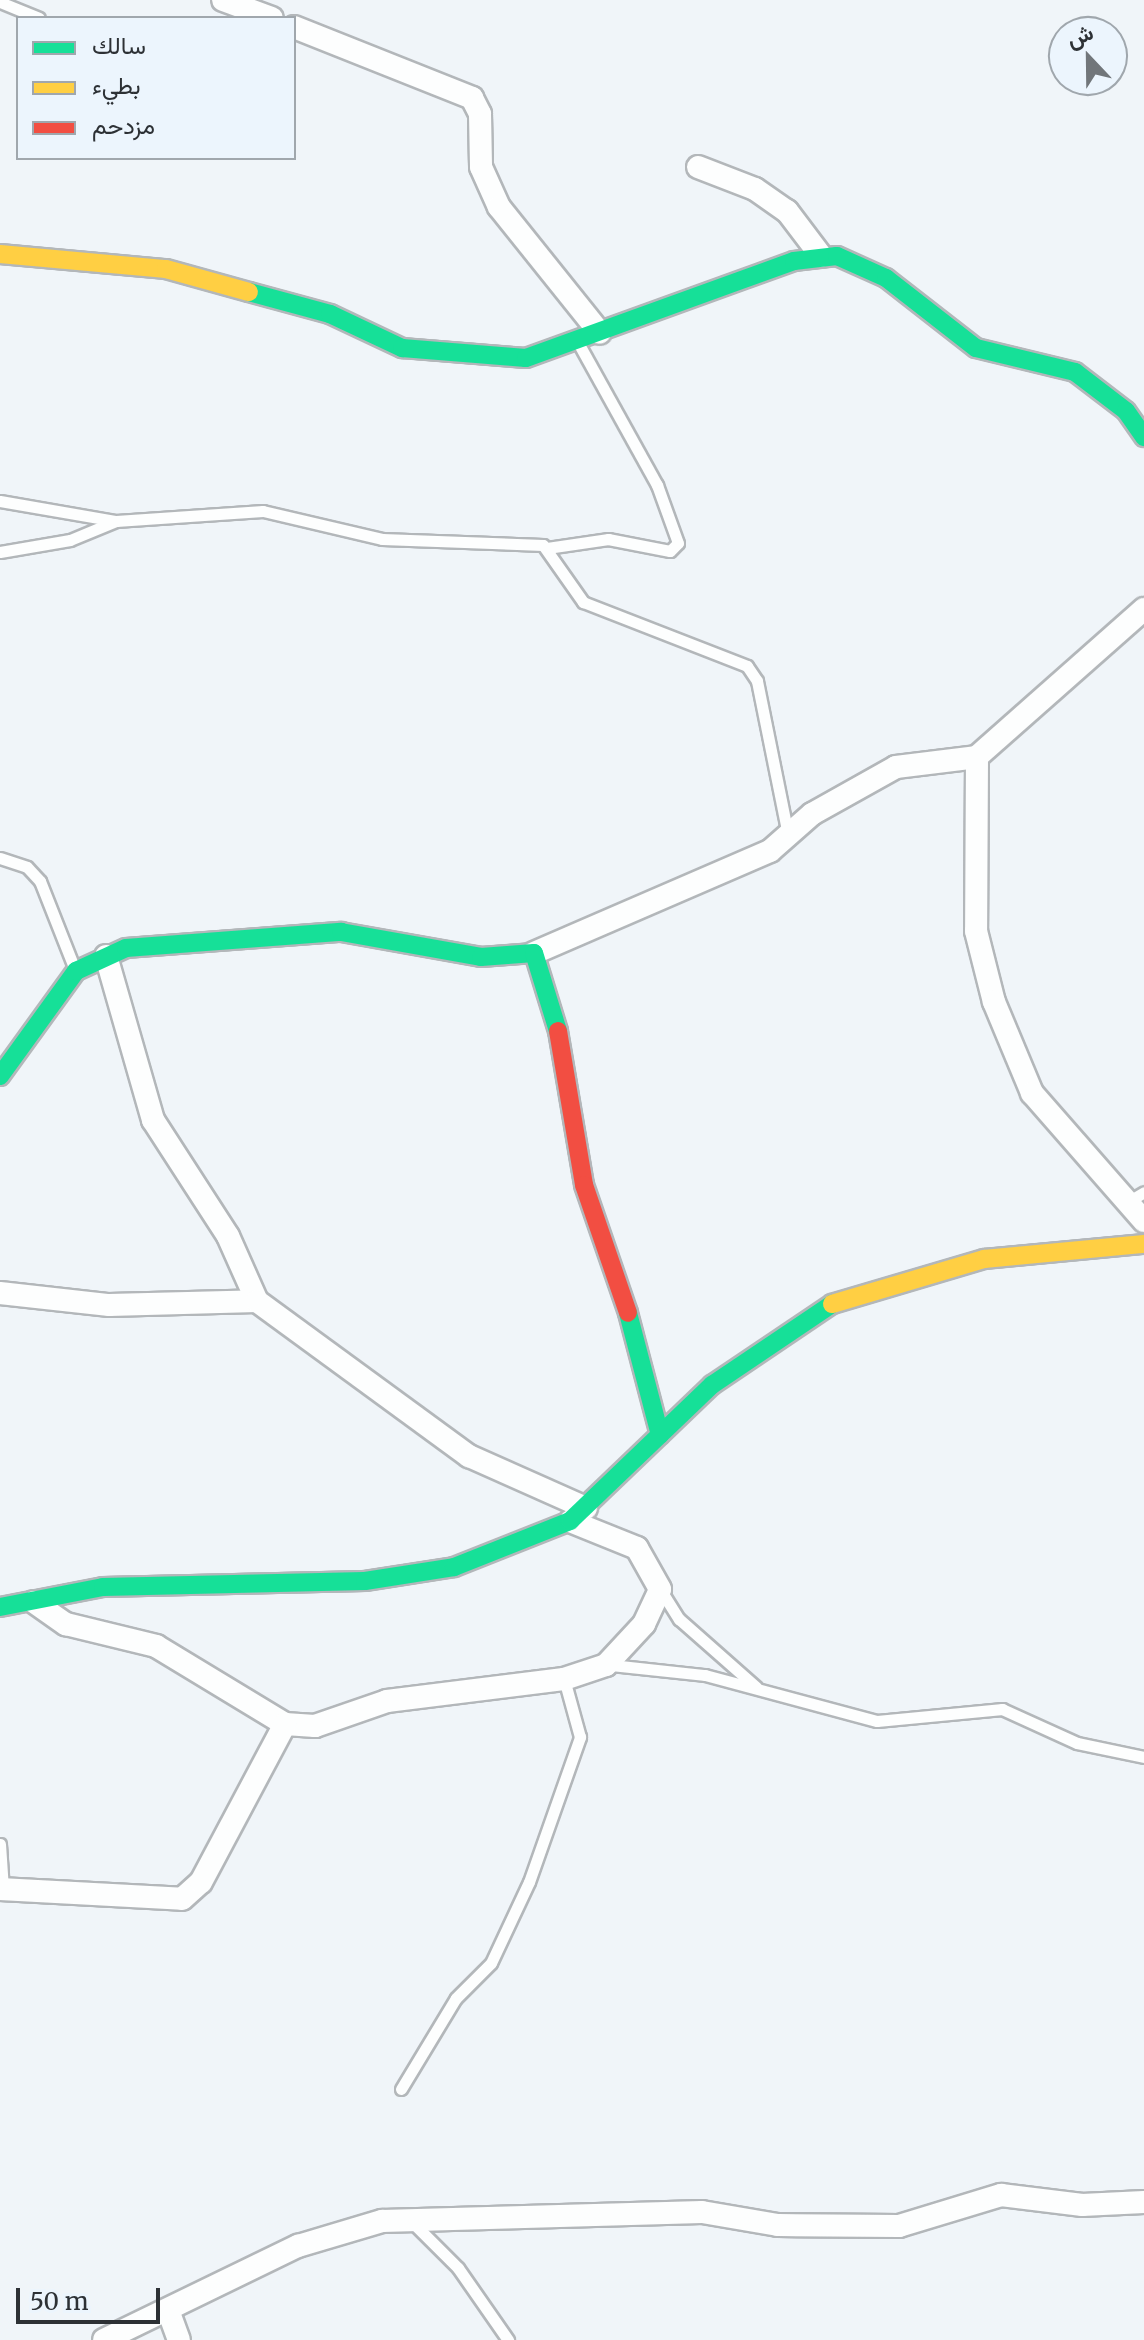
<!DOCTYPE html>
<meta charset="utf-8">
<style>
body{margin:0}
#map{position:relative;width:1144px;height:2340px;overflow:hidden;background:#f0f5f9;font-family:Merriweather,Vazirmatn,serif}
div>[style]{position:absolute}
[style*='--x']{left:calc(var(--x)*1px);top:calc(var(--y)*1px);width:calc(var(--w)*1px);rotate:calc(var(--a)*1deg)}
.roads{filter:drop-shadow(2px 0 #b3b7ba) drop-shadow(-2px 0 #b3b7ba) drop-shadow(0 2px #b3b7ba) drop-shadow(0 -2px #b3b7ba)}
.lane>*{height:11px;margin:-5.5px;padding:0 5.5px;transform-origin:5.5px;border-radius:5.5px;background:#fdfefe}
.street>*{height:22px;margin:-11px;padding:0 11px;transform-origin:11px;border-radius:11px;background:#fdfefe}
.fast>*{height:18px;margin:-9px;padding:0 9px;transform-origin:9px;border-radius:9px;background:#16e098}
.slow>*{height:18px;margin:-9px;padding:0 9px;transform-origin:9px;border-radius:9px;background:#ffcf43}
.jam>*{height:18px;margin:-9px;padding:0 9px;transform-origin:9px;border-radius:9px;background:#f24e42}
span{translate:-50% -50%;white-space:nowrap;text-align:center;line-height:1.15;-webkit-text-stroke:8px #ecf5fd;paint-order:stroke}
.legend{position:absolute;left:16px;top:16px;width:280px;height:144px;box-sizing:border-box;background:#ecf5fd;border:2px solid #a0a7ad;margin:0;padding:10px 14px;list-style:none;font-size:24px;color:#2d3135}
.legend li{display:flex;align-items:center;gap:16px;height:40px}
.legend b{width:40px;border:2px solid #a0a7ad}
.north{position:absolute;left:1048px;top:16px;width:80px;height:80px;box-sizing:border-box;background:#ecf5fd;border:2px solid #a0a7ad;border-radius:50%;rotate:338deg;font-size:22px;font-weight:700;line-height:32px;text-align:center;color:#2d3135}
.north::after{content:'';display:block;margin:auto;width:28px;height:36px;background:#71767a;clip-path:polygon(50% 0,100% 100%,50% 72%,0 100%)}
.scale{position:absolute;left:16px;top:2288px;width:144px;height:36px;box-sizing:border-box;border:4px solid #2d3135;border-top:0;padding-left:10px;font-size:24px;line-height:28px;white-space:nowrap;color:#2d3135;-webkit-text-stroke:6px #ecf5fd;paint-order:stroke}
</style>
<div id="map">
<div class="roads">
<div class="lane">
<i style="--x:0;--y:2;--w:42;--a:22.3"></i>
<i style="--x:0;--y:501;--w:118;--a:9.8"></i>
<i style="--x:116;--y:521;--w:147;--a:-3.9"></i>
<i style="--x:263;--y:511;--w:122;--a:13.2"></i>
<i style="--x:382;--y:539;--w:161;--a:2.1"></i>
<i style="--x:543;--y:545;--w:70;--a:54.9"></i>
<i style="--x:583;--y:602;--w:176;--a:21.3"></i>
<i style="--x:747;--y:666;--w:18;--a:56"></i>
<i style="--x:757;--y:681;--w:157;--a:78.6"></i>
<i style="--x:547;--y:548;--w:62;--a:-8.4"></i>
<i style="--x:608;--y:539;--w:63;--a:11"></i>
<i style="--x:670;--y:551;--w:11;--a:-45"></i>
<i style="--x:678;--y:543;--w:62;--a:-109.9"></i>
<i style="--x:657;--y:485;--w:161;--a:-119"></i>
<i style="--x:0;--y:552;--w:71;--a:-9.7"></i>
<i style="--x:70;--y:540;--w:50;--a:-22.4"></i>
<i style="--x:0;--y:858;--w:28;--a:18"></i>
<i style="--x:27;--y:867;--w:19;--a:47"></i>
<i style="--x:40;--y:881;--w:96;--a:68.5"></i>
<i style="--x:1126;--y:1203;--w:21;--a:-31"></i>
<i style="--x:660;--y:1589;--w:36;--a:58"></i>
<i style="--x:679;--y:1619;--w:103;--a:41.4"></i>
<i style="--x:611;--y:1665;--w:95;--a:6.1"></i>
<i style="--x:705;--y:1675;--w:178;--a:15"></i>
<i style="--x:877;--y:1721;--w:126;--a:-5.5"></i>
<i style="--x:1002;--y:1709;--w:82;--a:24.4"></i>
<i style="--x:1077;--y:1743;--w:68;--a:11.8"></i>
<i style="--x:0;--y:1844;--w:45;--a:86.2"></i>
<i style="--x:401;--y:2089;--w:106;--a:-58.9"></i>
<i style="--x:456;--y:1998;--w:49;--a:-45"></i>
<i style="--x:491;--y:1963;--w:89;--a:-64.9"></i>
<i style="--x:529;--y:1882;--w:154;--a:-70.6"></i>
<i style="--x:580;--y:1737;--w:60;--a:-105.4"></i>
<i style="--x:412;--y:2222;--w:65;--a:45"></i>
<i style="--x:458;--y:2268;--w:88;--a:55.2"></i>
</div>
<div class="street">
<i style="--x:223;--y:0;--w:52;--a:20.2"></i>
<i style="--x:294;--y:27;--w:192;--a:21.7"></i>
<i style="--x:472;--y:98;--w:18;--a:63"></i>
<i style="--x:480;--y:114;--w:53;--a:88.9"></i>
<i style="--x:481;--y:167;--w:44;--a:65.8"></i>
<i style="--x:499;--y:207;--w:161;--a:51.3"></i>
<i style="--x:698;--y:167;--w:61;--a:21.1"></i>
<i style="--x:755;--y:189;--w:39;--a:35"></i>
<i style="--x:787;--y:211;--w:56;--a:52.9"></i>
<i style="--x:1144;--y:609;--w:223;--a:138.5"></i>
<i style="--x:977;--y:757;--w:174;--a:90.3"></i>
<i style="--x:976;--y:931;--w:73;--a:75.8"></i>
<i style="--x:994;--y:1002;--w:99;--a:67.3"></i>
<i style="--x:1032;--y:1093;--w:170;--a:48.8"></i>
<i style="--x:534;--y:953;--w:257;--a:-23.4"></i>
<i style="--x:770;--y:851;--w:56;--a:-41.4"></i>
<i style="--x:812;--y:814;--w:96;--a:-29.2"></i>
<i style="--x:896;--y:767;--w:82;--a:-7"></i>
<i style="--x:106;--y:956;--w:171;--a:74"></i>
<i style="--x:153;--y:1120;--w:138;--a:57.1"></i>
<i style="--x:228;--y:1236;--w:71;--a:66"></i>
<i style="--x:0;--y:1293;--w:110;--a:6.3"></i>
<i style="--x:109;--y:1305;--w:148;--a:-1.5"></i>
<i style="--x:257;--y:1301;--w:263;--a:36.2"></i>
<i style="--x:469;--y:1456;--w:128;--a:24"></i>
<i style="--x:34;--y:1602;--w:39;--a:35"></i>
<i style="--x:66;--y:1624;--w:93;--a:13.7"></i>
<i style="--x:156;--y:1646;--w:151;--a:31.2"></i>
<i style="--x:285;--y:1724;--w:30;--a:4"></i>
<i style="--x:315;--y:1726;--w:76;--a:-19.1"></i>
<i style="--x:387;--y:1701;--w:178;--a:-7.1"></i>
<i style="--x:564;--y:1679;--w:44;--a:-18.4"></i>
<i style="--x:606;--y:1665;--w:56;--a:-47.2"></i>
<i style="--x:644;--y:1624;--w:38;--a:-65"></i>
<i style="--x:660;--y:1589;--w:47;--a:-119.3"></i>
<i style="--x:637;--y:1548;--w:72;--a:-158.1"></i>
<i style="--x:0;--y:1889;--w:182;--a:3.1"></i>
<i style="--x:182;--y:1899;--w:25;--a:-42"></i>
<i style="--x:201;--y:1882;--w:179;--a:-62"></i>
<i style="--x:168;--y:2310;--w:32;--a:70"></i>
<i style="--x:104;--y:2340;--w:216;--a:-25.9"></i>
<i style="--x:298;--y:2246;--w:88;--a:-16.6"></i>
<i style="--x:382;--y:2221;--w:320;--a:-1.6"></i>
<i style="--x:702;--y:2212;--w:77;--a:9.7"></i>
<i style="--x:778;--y:2225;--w:121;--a:0.5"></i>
<i style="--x:899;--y:2226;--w:107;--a:-16.9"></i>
<i style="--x:1001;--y:2195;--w:82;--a:7"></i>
<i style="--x:1082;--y:2205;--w:62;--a:-2.8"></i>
</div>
<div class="fast">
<i style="--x:249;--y:292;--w:84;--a:15.2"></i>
<i style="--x:330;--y:314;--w:80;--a:25.3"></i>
<i style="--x:402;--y:348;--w:124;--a:4.6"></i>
<i style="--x:526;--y:358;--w:285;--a:-19.9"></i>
<i style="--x:794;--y:261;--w:43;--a:-6.6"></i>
<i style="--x:837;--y:256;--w:54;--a:24.2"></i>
<i style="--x:886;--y:278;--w:114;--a:37.9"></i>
<i style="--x:976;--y:348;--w:102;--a:13.6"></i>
<i style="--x:1075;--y:372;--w:64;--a:37.4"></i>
<i style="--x:1126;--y:411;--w:32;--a:55"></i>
<i style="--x:0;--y:1076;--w:130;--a:-54.1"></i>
<i style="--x:76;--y:971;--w:55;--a:-24.7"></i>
<i style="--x:126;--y:948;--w:216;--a:-4.3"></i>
<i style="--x:341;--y:932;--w:142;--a:10.1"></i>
<i style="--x:481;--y:957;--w:53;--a:-4.3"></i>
<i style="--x:534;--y:953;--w:82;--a:72.9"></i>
<i style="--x:628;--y:1313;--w:126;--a:75.3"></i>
<i style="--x:0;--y:1607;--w:105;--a:-11"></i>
<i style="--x:103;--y:1587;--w:262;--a:-1.3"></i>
<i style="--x:365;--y:1581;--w:90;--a:-8.9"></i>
<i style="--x:454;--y:1567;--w:125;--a:-21.6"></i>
<i style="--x:570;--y:1521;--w:197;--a:-43.8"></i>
<i style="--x:712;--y:1385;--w:145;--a:-34"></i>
</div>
<div class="slow">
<i style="--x:0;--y:254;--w:167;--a:5.2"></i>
<i style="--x:166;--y:269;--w:86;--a:15.5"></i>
<i style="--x:832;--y:1304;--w:159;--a:-16.5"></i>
<i style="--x:984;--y:1259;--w:161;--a:-5.4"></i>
</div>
<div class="jam">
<i style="--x:558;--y:1031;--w:156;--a:80.4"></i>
<i style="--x:584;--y:1185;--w:135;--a:71"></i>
</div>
</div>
<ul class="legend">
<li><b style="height:10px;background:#16e098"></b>سالك</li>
<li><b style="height:10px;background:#ffcf43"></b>بطيء</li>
<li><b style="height:10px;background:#f24e42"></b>مزدحم</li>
</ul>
<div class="north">ش</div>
<div class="scale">50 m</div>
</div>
